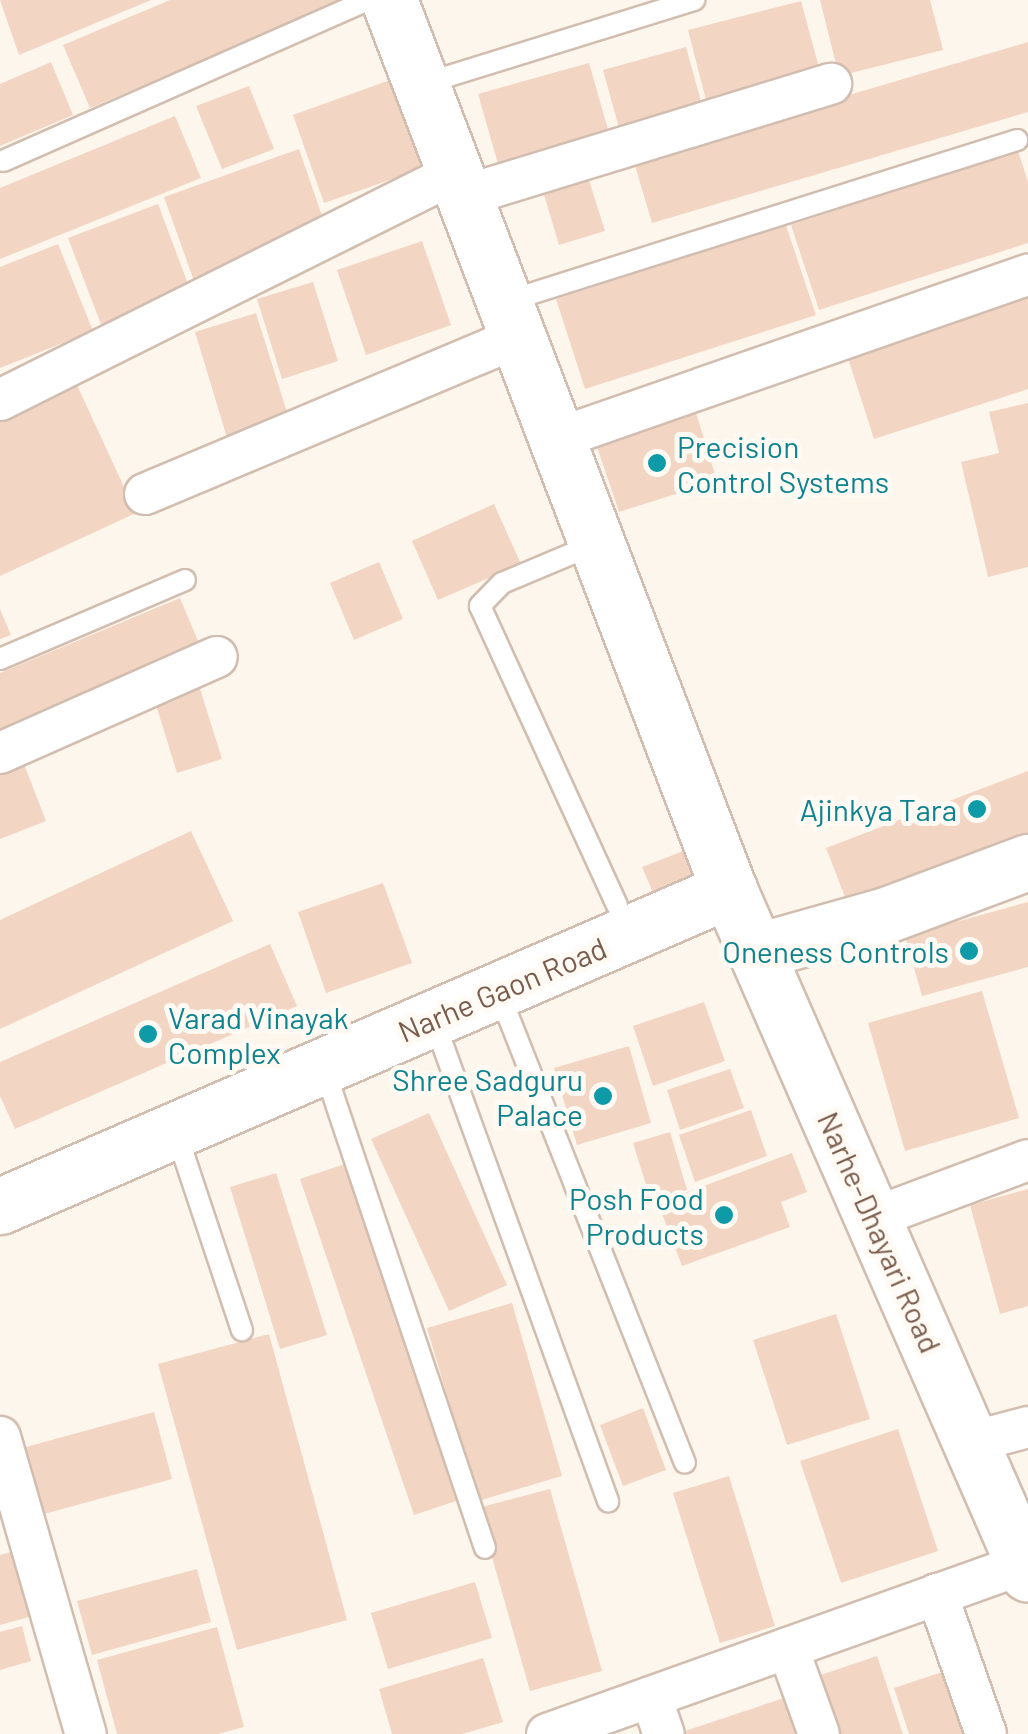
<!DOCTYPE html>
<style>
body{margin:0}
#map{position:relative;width:1028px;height:1734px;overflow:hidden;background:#fdf6ec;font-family:Barlow,sans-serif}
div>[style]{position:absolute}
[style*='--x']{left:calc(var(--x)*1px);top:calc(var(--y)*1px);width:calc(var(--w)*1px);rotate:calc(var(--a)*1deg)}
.building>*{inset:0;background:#f3d5c3}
.roads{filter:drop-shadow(2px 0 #d1beb0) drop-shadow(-2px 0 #d1beb0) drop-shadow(0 2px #d1beb0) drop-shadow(0 -2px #d1beb0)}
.lane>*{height:20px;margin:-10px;padding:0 10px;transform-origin:10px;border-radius:10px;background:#fff}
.street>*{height:40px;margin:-20px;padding:0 20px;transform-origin:20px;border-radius:20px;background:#fff}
.secondary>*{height:55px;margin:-27.5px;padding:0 27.5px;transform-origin:27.5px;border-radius:27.5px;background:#fff}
.dots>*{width:28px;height:28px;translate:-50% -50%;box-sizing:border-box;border:5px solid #fffaf3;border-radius:50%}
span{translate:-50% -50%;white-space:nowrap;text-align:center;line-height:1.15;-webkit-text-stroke:10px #fffaf3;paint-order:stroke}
.culture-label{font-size:30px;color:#0d838f}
.left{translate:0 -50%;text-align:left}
.right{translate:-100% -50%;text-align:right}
.street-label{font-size:30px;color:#7a5c4d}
</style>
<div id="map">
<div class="building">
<i style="clip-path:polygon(0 0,151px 0,19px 55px)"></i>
<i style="clip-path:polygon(170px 0,348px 0,90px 108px,63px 45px)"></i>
<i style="clip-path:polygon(820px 0,930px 0,943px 50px,839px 76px)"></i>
<i style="clip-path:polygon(801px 1px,821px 75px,707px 104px,688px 30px)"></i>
<i style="clip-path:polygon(1028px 42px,1028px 112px,652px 223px,633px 159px)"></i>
<i style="clip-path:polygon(686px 47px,702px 105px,619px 128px,603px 70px)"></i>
<i style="clip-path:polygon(51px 62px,73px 115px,0 146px,0 84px)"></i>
<i style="clip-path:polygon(589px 63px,611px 140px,500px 171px,478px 94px)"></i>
<i style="clip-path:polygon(404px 75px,435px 164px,324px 203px,293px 115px)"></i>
<i style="clip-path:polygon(249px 86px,274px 149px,222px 169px,196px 106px)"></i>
<i style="clip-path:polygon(175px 116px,201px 178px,0 259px,0 188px)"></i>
<i style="clip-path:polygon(299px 149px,328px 233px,194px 281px,164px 197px)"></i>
<i style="clip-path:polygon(1018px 151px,1028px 182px,1028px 243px,819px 310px,791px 225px)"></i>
<i style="clip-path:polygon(587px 174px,605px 231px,559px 245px,542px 188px)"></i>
<i style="clip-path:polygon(158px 204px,191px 292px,102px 327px,68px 238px)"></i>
<i style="clip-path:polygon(786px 225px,816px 315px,585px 389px,556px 299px)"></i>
<i style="clip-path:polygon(422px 241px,451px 325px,366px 355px,337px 270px)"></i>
<i style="clip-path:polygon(58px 244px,93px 331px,0 368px,0 267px)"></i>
<i style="clip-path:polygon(313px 282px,338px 361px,282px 379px,257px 299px)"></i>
<i style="clip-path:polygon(1028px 293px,1028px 389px,874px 439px,846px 352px)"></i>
<i style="clip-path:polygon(256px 313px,290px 422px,228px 441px,195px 332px)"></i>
<i style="clip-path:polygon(77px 385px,136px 513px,0 576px,0 421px)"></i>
<i style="clip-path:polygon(1028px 403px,1028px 567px,988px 577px,961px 462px,999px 453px,989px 412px)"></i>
<i style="clip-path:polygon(696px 413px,717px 481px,619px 512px,596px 444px)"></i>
<i style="clip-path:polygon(494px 504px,521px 564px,438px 600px,412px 541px)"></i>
<i style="clip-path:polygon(379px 562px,403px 619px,354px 640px,330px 583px)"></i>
<i style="clip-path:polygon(180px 598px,203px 653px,0 738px,0 673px)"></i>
<i style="clip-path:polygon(0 609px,11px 635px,0 639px)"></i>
<i style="clip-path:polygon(197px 679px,222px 759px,177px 773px,152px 692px)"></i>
<i style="clip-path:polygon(22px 759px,46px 821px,0 839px,0 767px)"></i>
<i style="clip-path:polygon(1028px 771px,1028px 848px,852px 915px,826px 848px)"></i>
<i style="clip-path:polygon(191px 831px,233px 921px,0 1029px,0 920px)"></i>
<i style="clip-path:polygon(699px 845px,713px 880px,657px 902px,642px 867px)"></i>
<i style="clip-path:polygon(383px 883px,412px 963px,326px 993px,298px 912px)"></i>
<i style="clip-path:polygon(1028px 902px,1028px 967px,922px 996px,905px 936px)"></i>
<i style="clip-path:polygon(270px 944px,297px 1006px,15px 1129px,0 1096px,0 1062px)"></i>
<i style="clip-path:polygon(982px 991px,1019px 1118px,905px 1151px,868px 1023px)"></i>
<i style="clip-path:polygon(704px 1002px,725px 1061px,653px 1086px,633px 1026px)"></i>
<i style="clip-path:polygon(629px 1046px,651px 1123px,577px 1145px,554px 1068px)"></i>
<i style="clip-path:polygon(730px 1069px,744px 1108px,680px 1130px,667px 1090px)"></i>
<i style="clip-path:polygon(751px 1110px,767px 1156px,695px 1182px,679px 1135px)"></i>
<i style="clip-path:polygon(429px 1113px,507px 1285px,449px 1311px,371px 1139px)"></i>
<i style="clip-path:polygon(670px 1132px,687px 1190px,651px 1201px,633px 1143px)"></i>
<i style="clip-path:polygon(792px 1153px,807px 1192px,781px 1202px,790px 1227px,682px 1266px,658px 1203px)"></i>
<i style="clip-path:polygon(345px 1164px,459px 1500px,414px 1515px,300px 1179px)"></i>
<i style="clip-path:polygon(276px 1173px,327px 1335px,280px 1349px,230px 1187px)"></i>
<i style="clip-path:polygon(1028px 1189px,1028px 1306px,1000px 1314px,970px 1205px)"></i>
<i style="clip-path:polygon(512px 1303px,562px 1476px,478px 1501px,427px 1328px)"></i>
<i style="clip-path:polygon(836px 1314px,870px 1419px,787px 1445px,753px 1340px)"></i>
<i style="clip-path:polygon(269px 1334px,347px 1620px,237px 1650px,158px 1364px)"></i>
<i style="clip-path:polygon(643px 1408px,666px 1470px,623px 1486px,600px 1425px)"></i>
<i style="clip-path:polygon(154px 1412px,172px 1479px,33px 1517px,15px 1450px)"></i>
<i style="clip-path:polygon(898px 1429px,938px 1551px,841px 1583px,800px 1461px)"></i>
<i style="clip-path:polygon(729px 1476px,775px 1626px,720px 1643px,673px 1493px)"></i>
<i style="clip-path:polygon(550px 1489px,602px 1671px,530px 1691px,478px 1508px)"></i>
<i style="clip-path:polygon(11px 1552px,29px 1617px,0 1625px,0 1555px)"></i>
<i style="clip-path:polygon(197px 1569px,211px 1622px,92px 1655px,77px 1601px)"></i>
<i style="clip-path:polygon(475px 1582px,492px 1638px,388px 1669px,371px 1613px)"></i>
<i style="clip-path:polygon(22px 1626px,31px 1661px,0 1670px,0 1632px)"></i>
<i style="clip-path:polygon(217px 1627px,244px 1727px,218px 1734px,117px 1734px,97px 1660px)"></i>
<i style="clip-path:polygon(877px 1656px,903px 1734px,831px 1734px,812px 1678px)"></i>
<i style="clip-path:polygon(483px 1658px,503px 1722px,462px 1734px,392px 1734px,379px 1689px)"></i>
<i style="clip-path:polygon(951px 1669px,973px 1734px,909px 1734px,894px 1688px)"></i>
<i style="clip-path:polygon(787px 1697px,800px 1734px,679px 1734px,679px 1733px)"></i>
</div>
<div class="roads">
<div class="lane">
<i style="--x:423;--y:84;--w:284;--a:-17.2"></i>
<i style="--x:3;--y:161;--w:399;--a:-23.8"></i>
<i style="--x:508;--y:301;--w:534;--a:-17.55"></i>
<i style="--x:595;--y:544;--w:101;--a:157.2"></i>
<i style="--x:502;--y:583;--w:32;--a:134"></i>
<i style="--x:480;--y:606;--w:329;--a:65.4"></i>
<i style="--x:0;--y:659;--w:201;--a:-23.1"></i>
<i style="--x:499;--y:993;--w:505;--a:68.41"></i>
<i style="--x:434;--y:1021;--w:511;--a:70.07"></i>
<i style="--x:324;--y:1068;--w:506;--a:71.46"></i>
<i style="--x:176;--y:1132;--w:209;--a:71.6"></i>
</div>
<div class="street">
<i style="--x:464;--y:196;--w:384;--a:-17"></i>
<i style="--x:0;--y:400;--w:508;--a:-26.51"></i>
<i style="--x:556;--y:439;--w:500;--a:-19.2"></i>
<i style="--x:145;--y:494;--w:405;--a:-22.8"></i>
<i style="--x:0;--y:753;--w:237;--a:-23.9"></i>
<i style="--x:873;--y:1218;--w:165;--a:-20.5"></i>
<i style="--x:0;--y:1437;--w:309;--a:73.9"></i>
<i style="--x:972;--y:1442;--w:58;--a:-15"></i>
<i style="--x:937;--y:1594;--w:148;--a:70.7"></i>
<i style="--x:788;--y:1648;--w:91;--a:70.2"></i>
<i style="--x:651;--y:1697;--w:39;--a:71"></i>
<i style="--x:547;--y:1734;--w:505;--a:-19.65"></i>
</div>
<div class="secondary">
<i style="--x:389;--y:0;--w:953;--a:69.09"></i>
<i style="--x:729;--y:890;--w:746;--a:66.39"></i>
<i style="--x:758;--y:951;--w:133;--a:-15.7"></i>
<i style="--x:886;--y:915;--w:152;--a:-20.5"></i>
<i style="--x:0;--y:1206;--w:795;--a:-23.44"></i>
</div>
</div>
<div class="dots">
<i style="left:657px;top:463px;background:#0f9aa8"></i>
<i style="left:977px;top:809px;background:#0f9aa8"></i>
<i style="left:969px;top:951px;background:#0f9aa8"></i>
<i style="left:148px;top:1034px;background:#0f9aa8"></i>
<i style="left:603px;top:1096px;background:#0f9aa8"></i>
<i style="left:724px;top:1215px;background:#0f9aa8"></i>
</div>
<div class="culture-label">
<span class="left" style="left:677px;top:463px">Precision<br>Control Systems</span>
<span class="right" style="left:957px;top:809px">Ajinkya Tara</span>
<span class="right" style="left:949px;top:951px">Oneness Controls</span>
<span class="left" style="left:168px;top:1034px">Varad Vinayak<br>Complex</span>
<span class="right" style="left:583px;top:1096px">Shree Sadguru<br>Palace</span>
<span class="right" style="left:704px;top:1215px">Posh Food<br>Products</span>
</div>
<div class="street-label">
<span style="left:502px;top:989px;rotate:-23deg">Narhe Gaon Road</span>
<span style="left:880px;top:1232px;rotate:66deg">Narhe-Dhayari Road</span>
</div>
</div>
